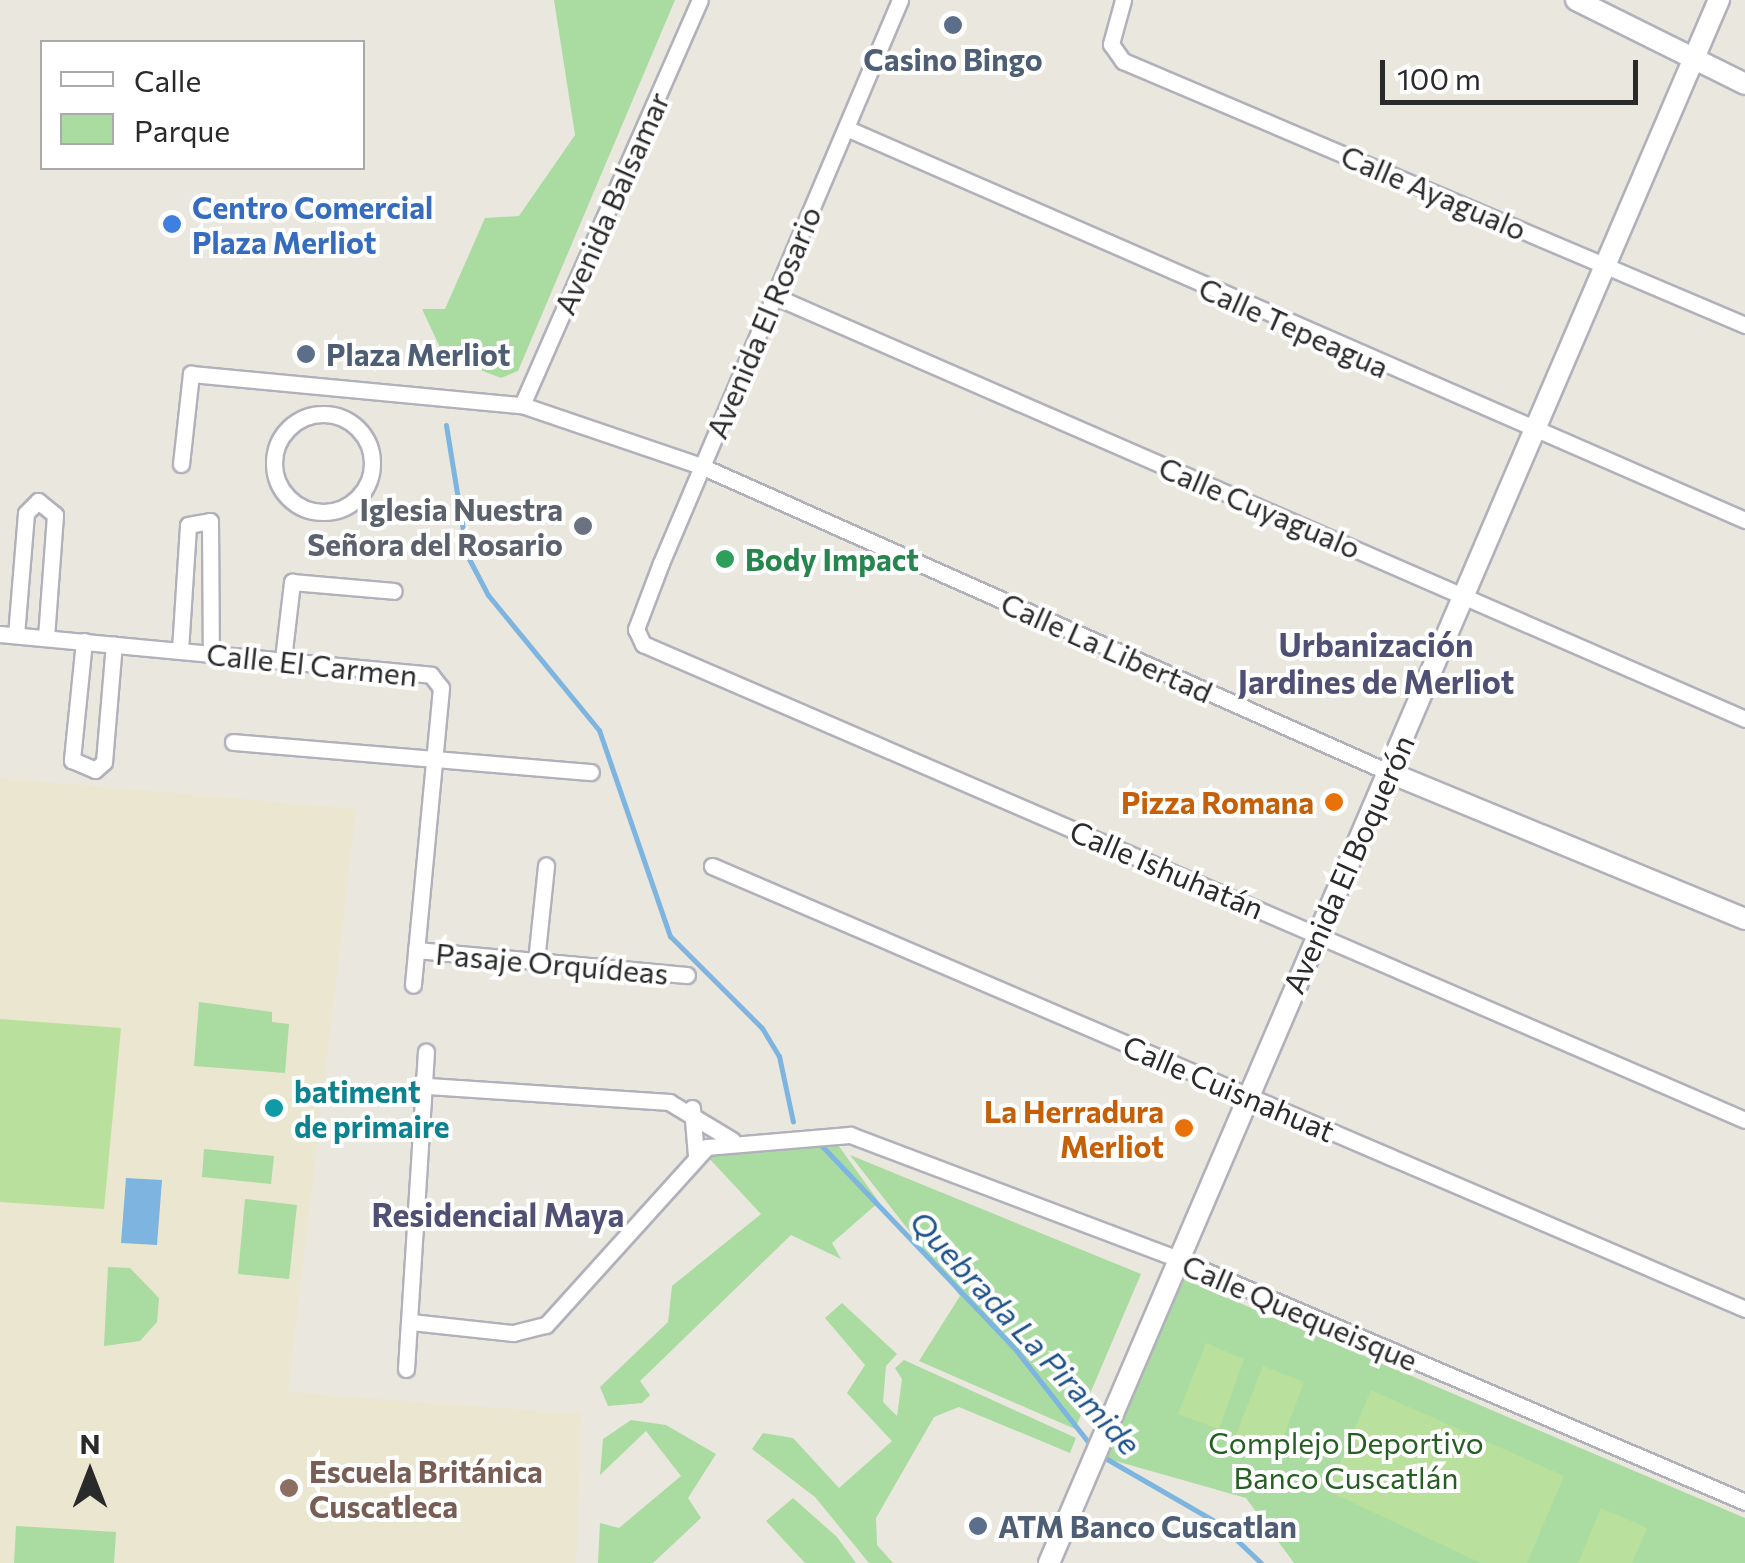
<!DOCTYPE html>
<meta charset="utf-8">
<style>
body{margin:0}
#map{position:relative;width:1745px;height:1563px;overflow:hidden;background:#eae7de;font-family:Commissioner,sans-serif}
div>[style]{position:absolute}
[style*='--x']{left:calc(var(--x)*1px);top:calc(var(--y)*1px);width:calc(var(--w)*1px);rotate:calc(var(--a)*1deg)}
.education>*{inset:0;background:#eae6cf}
.green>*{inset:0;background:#aadba1}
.pitch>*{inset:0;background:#b9e19d}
.water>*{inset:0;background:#7db5e0}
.stream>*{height:5px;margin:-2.5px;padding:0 2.5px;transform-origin:2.5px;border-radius:2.5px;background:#7db5e0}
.roads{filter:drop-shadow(2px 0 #b1b1bc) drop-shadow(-2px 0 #b1b1bc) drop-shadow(0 2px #b1b1bc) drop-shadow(0 -2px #b1b1bc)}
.street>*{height:15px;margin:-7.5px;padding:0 7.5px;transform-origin:7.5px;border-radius:7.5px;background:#fff}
.street>.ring{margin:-7.5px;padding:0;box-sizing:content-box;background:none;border:15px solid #fff;border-radius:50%}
.secondary>*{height:20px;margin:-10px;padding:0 10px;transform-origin:10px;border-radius:10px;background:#fff}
.dots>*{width:28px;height:28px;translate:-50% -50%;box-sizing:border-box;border:5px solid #fff;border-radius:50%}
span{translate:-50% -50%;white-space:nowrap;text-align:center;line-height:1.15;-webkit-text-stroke:8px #fff;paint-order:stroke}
.service-label{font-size:30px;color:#4e5e75;font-weight:700}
.left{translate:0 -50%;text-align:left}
.street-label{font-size:30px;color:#2a2a2a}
.shop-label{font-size:30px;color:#366cbe;font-weight:700}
.worship-label{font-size:30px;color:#5b616d;font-weight:700}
.right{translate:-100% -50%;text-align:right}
.leisure-label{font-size:30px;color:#27864d;font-weight:700}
.food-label{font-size:30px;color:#c56008;font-weight:700}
.culture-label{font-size:30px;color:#0d838f;font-weight:700}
.park-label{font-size:30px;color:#255f22}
.education-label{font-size:30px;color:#785e54;font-weight:700}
.neighbourhood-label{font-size:32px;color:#505075;font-weight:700}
.water-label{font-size:32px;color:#1d528b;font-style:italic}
.legend{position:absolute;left:40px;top:40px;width:325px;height:130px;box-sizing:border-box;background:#fff;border:2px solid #aaa;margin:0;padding:12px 18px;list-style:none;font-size:30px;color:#2a2a2a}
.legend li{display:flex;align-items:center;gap:20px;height:50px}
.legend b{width:50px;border:2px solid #aaa}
.north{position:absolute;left:40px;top:1423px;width:100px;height:100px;-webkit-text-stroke:8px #fff;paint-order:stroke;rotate:0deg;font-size:28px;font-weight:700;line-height:40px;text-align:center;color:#2a2a2a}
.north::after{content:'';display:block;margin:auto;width:35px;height:45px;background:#2a2a2a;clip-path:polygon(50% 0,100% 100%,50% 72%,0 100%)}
.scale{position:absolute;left:1380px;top:60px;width:258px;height:45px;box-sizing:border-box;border:5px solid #2a2a2a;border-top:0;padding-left:12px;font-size:30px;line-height:35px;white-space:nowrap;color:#2a2a2a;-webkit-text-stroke:8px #fff;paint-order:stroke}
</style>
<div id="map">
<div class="education">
<i style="clip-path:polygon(0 778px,356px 809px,288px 1392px,581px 1414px,576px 1563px,0 1563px)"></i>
</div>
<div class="green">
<i style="clip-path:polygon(554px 0,675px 0,518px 371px,501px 378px,444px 356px,422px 309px,445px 309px,485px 218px,519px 216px,575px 135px)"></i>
<i style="clip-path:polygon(199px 1002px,272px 1012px,272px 1022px,289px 1024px,285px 1073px,194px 1066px)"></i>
<i style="clip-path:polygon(833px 1138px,879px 1202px,832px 1243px,841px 1259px,791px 1235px,640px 1381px,650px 1395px,642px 1403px,608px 1406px,600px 1387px,668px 1322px,672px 1286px,761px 1214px,705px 1154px)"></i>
<i style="clip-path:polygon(204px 1149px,274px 1156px,271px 1184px,202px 1177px)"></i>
<i style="clip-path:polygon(850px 1155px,1141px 1274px,1075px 1429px,919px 1361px,960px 1296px)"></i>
<i style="clip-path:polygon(245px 1199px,297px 1205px,289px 1279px,238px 1274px)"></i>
<i style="clip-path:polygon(108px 1267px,130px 1268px,159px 1298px,157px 1322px,140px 1341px,104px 1346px)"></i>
<i style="clip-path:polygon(1181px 1278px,1745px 1518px,1745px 1563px,1294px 1563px,1246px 1498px,1105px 1458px)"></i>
<i style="clip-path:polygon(842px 1303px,897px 1354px,886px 1366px,883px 1402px,897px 1416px,902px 1379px,895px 1368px,904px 1360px,1076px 1438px,1070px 1453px,959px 1407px,934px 1417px,876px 1518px,877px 1545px,893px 1563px,869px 1563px,815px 1497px,752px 1449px,763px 1433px,793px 1438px,839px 1488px,892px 1441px,847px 1393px,865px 1365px,825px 1318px)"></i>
<i style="clip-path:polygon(631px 1420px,666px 1425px,716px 1454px,688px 1498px,701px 1518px,653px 1563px,598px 1563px,600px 1523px,619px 1528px,681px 1476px,646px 1431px,600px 1475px,603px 1439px)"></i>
<i style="clip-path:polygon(793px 1498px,837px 1537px,856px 1563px,805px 1563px,766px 1521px)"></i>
<i style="clip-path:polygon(16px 1526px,116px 1532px,114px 1563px,14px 1563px)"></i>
</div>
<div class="pitch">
<i style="clip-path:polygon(0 1019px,121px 1028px,104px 1209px,0 1202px)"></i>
<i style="clip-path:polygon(1206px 1343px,1244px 1359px,1219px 1429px,1178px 1414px)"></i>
<i style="clip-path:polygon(1263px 1366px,1304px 1382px,1277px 1454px,1235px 1437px)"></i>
<i style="clip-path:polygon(1371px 1390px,1564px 1476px,1527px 1563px,1481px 1563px,1328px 1491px)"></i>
<i style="clip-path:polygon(1601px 1508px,1647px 1528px,1632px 1563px,1578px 1563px)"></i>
</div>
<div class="water">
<i style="clip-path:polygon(126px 1178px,162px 1180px,157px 1245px,121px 1243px)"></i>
</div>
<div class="stream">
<i style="--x:446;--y:425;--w:132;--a:80.8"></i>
<i style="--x:467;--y:555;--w:45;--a:62.3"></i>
<i style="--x:488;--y:595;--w:175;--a:50.6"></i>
<i style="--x:599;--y:730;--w:218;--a:71"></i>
<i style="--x:670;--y:936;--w:130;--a:45"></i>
<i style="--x:762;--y:1028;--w:33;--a:59"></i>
<i style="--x:779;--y:1056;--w:67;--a:78"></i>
<i style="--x:821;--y:1145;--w:283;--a:46.4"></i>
<i style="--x:1016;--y:1350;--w:123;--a:51.9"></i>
<i style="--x:1100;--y:1455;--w:140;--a:30"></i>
<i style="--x:1221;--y:1525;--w:55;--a:43.5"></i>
</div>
<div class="roads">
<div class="street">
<i style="--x:900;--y:0;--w:612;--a:113"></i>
<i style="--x:661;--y:563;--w:71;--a:110.7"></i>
<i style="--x:636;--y:629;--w:17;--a:65"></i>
<i style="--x:643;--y:644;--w:1200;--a:23.36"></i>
<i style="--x:1123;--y:0;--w:46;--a:105.3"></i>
<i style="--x:1111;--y:44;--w:21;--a:55"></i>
<i style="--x:1123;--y:61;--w:676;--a:23"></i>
<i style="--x:846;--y:128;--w:981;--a:23.56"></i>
<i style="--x:774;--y:296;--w:1059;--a:23.54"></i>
<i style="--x:522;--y:405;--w:442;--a:-66.3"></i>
<i class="ring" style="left:274px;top:414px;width:83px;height:83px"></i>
<i style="--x:181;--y:464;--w:91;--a:-83.7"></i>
<i style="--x:191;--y:374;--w:332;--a:5.4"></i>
<i style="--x:522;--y:405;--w:189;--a:18.8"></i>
<i style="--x:701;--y:466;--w:752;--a:24.01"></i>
<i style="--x:0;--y:634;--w:433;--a:5.4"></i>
<i style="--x:431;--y:675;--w:16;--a:52"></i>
<i style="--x:441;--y:688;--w:298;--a:95.4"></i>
<i style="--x:16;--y:635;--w:122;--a:-85.3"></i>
<i style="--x:26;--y:513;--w:17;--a:-45"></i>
<i style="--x:38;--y:501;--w:22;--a:39"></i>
<i style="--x:55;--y:515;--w:123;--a:94.2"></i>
<i style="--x:84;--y:641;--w:120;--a:95.8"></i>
<i style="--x:72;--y:760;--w:25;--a:23"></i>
<i style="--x:95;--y:770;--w:12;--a:-42"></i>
<i style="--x:104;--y:762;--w:118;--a:-85.2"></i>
<i style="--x:180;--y:650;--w:125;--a:-86.3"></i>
<i style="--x:188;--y:525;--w:22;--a:-10"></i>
<i style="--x:210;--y:521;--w:132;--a:89.6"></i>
<i style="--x:283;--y:659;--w:78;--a:-83.3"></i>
<i style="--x:292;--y:582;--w:102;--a:5"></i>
<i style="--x:233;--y:742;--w:359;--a:4.8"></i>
<i style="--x:712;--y:866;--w:1124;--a:23.21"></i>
<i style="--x:416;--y:950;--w:272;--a:5.3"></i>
<i style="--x:536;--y:961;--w:96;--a:-84"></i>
<i style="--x:428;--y:1086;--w:242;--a:3.8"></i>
<i style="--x:669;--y:1102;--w:74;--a:31.1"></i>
<i style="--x:692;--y:1108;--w:48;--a:85.2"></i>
<i style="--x:411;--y:1322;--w:103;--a:6.2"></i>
<i style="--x:513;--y:1333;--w:34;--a:-14"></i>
<i style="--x:546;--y:1325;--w:240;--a:-47.9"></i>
<i style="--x:707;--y:1147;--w:144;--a:-4.8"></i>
<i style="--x:850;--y:1135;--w:347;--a:20.7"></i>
<i style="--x:1175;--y:1258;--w:620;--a:23.17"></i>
<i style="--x:406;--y:1369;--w:318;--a:-86.4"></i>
</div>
<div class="secondary">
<i style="--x:1576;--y:0;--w:189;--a:26.4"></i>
<i style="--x:1388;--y:772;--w:386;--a:22.4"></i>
<i style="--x:1049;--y:1563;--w:1701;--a:-66.8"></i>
</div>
</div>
<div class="dots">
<i style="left:953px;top:25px;background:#5c6f8a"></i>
<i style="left:172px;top:224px;background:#3f7fe0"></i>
<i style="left:306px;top:354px;background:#5c6f8a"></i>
<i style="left:583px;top:526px;background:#6b7280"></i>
<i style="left:725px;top:559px;background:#2e9e5b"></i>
<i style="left:1334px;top:802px;background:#e8710a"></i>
<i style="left:274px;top:1108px;background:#0f9aa8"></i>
<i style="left:1184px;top:1128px;background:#e8710a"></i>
<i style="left:289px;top:1488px;background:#8d6e63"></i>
<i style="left:978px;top:1526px;background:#5c6f8a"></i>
</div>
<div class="service-label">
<span style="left:953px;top:59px">Casino Bingo</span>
<span class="left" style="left:326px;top:354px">Plaza Merliot</span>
<span class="left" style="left:998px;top:1526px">ATM Banco Cuscatlan</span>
</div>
<div class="street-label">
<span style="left:1434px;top:192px;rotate:23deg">Calle Ayagualo</span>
<span style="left:611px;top:203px;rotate:-66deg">Avenida Balsamar</span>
<span style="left:763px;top:322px;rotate:-67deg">Avenida El Rosario</span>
<span style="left:1294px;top:327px;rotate:24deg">Calle Tepeagua</span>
<span style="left:1260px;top:507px;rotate:23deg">Calle Cuyagualo</span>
<span style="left:1107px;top:647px;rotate:24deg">Calle La Libertad</span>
<span style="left:312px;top:664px;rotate:6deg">Calle El Carmen</span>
<span style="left:1348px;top:864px;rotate:-66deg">Avenida El Boquerón</span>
<span style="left:1167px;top:869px;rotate:23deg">Calle Ishuhatán</span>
<span style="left:552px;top:963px;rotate:5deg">Pasaje Orquídeas</span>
<span style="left:1229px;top:1088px;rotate:23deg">Calle Cuisnahuat</span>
<span style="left:1300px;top:1312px;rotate:23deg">Calle Quequeisque</span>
</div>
<div class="shop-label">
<span class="left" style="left:192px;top:224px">Centro Comercial<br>Plaza Merliot</span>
</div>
<div class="worship-label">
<span class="right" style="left:563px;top:526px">Iglesia Nuestra<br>Señora del Rosario</span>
</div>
<div class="leisure-label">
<span class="left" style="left:745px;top:559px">Body Impact</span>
</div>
<div class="food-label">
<span class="right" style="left:1314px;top:802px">Pizza Romana</span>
<span class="right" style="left:1164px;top:1128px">La Herradura<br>Merliot</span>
</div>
<div class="culture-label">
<span class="left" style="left:294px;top:1108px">batiment<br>de primaire</span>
</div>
<div class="park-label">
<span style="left:1346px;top:1459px">Complejo Deportivo<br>Banco Cuscatlán</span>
</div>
<div class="education-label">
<span class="left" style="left:309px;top:1488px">Escuela Británica<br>Cuscatleca</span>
</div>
<div class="neighbourhood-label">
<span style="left:1376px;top:663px">Urbanización<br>Jardines de Merliot</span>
<span style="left:498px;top:1214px">Residencial Maya</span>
</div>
<div class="water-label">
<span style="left:1026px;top:1332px;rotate:47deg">Quebrada La Piramide</span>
</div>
<ul class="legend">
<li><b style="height:12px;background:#fff"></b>Calle</li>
<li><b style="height:28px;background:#aadba1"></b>Parque</li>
</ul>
<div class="north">N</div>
<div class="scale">100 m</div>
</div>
